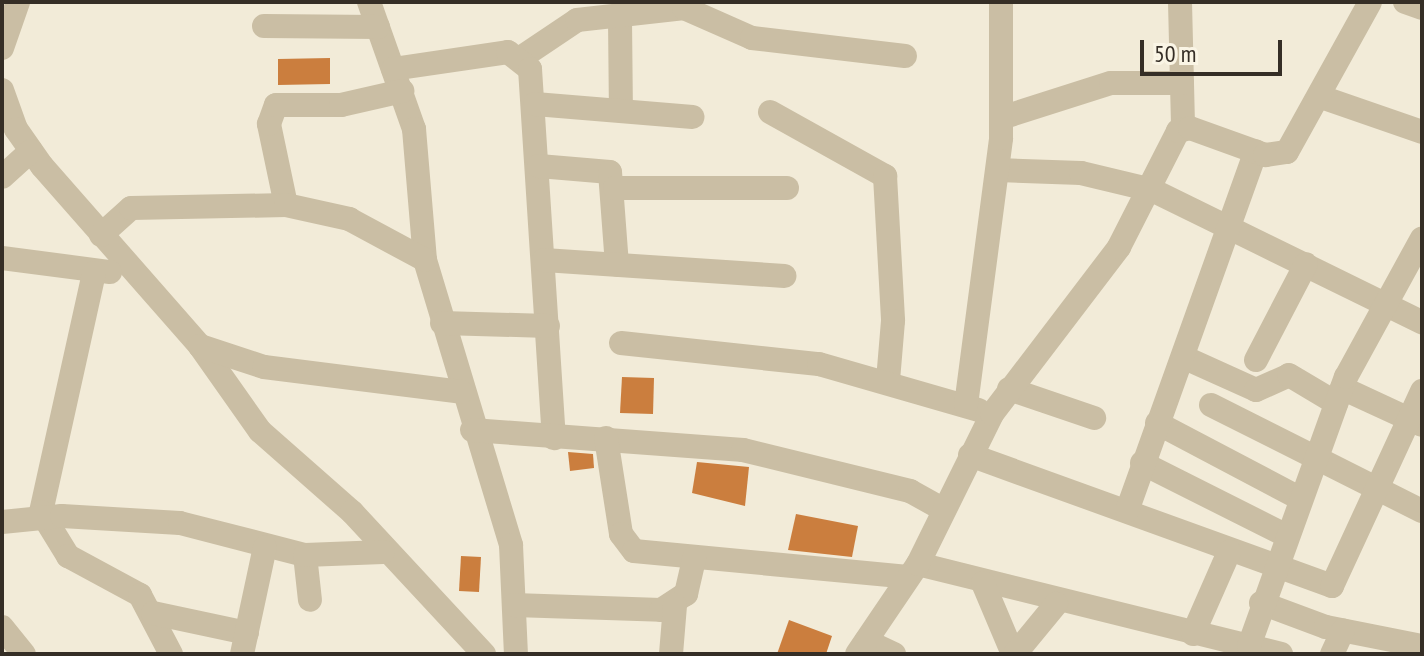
<!DOCTYPE html>
<style>
body{margin:0}
#map{position:relative;width:1424px;height:656px;overflow:hidden;background:#f2ebd8;font-family:"PT Sans Narrow",sans-serif}
div>[style]{position:absolute}
[style*='--x']{left:calc(var(--x)*1px);top:calc(var(--y)*1px);width:calc(var(--w)*1px);rotate:calc(var(--a)*1deg)}
.building>*{inset:0;background:#cb7e3e}
.minor>*{height:24px;margin:-12px;padding:0 12px;transform-origin:12px;border-radius:12px;background:#cabea4}
span{translate:-50% -50%;white-space:nowrap;text-align:center;line-height:1.15;-webkit-text-stroke:6px #faf5e5;paint-order:stroke}
.frame{position:absolute;inset:0;border:4px solid #352e26;pointer-events:none}
.scale{position:absolute;left:1140px;top:40px;width:142px;height:36px;box-sizing:border-box;border:4px solid #352e26;border-top:0;padding-left:10px;font-size:24px;line-height:28px;white-space:nowrap;color:#352e26;-webkit-text-stroke:6px #faf5e5;paint-order:stroke}
</style>
<div id="map">
<div class="building">
<i style="clip-path:polygon(330px 58px,330px 84px,278px 85px,278px 59px)"></i>
<i style="clip-path:polygon(622px 377px,654px 378px,653px 414px,620px 413px)"></i>
<i style="clip-path:polygon(568px 452px,593px 454px,594px 468px,570px 471px)"></i>
<i style="clip-path:polygon(697px 462px,749px 467px,745px 506px,692px 493px)"></i>
<i style="clip-path:polygon(796px 514px,858px 526px,852px 557px,788px 550px)"></i>
<i style="clip-path:polygon(461px 556px,481px 557px,479px 592px,459px 591px)"></i>
<i style="clip-path:polygon(789px 620px,832px 636px,826px 654px,777px 654px)"></i>
</div>
<div class="minor">
<i style="--x:369;--y:2;--w:135;--a:70.5"></i>
<i style="--x:414;--y:129;--w:131;--a:85.2"></i>
<i style="--x:425;--y:260;--w:298;--a:73.2"></i>
<i style="--x:511;--y:545;--w:109;--a:87.4"></i>
<i style="--x:1180;--y:2;--w:126;--a:88.6"></i>
<i style="--x:1405;--y:2;--w:18;--a:19"></i>
<i style="--x:620;--y:20;--w:89;--a:89.4"></i>
<i style="--x:264;--y:26;--w:114;--a:0.5"></i>
<i style="--x:2;--y:48;--w:49;--a:-70.8"></i>
<i style="--x:522;--y:57;--w:66;--a:-33.9"></i>
<i style="--x:577;--y:20;--w:108;--a:-6.4"></i>
<i style="--x:684;--y:8;--w:74;--a:23.8"></i>
<i style="--x:752;--y:38;--w:154;--a:6.7"></i>
<i style="--x:393;--y:69;--w:116;--a:-8.4"></i>
<i style="--x:508;--y:52;--w:28;--a:38"></i>
<i style="--x:530;--y:69;--w:370;--a:86.3"></i>
<i style="--x:2;--y:90;--w:41;--a:70.3"></i>
<i style="--x:16;--y:129;--w:45;--a:54.9"></i>
<i style="--x:42;--y:166;--w:240;--a:48.7"></i>
<i style="--x:200;--y:346;--w:104;--a:54.8"></i>
<i style="--x:260;--y:431;--w:123;--a:41.4"></i>
<i style="--x:352;--y:512;--w:194;--a:47.1"></i>
<i style="--x:1321;--y:97;--w:107;--a:19.1"></i>
<i style="--x:535;--y:104;--w:158;--a:4.7"></i>
<i style="--x:770;--y:112;--w:132;--a:29.1"></i>
<i style="--x:885;--y:176;--w:145;--a:86.8"></i>
<i style="--x:893;--y:321;--w:60;--a:94.8"></i>
<i style="--x:1001;--y:118;--w:115;--a:-17.7"></i>
<i style="--x:1111;--y:83;--w:71;--a:0"></i>
<i style="--x:539;--y:166;--w:71;--a:4.8"></i>
<i style="--x:610;--y:172;--w:93;--a:85.7"></i>
<i style="--x:998;--y:170;--w:83;--a:2.1"></i>
<i style="--x:1081;--y:173;--w:73;--a:13.5"></i>
<i style="--x:1152;--y:190;--w:301;--a:26.1"></i>
<i style="--x:2;--y:177;--w:39;--a:-42"></i>
<i style="--x:615;--y:188;--w:172;--a:0"></i>
<i style="--x:286;--y:205;--w:83;--a:-101.9"></i>
<i style="--x:269;--y:124;--w:20;--a:-70"></i>
<i style="--x:276;--y:105;--w:65;--a:0"></i>
<i style="--x:341;--y:105;--w:63;--a:-12.9"></i>
<i style="--x:101;--y:235;--w:40;--a:-42"></i>
<i style="--x:131;--y:208;--w:155;--a:-1.1"></i>
<i style="--x:286;--y:205;--w:65;--a:12.5"></i>
<i style="--x:349;--y:219;--w:86;--a:28.3"></i>
<i style="--x:2;--y:258;--w:109;--a:7.4"></i>
<i style="--x:544;--y:260;--w:241;--a:3.8"></i>
<i style="--x:94;--y:273;--w:245;--a:102.5"></i>
<i style="--x:41;--y:512;--w:52;--a:58.5"></i>
<i style="--x:68;--y:556;--w:82;--a:28.4"></i>
<i style="--x:140;--y:595;--w:67;--a:62.3"></i>
<i style="--x:442;--y:323;--w:106;--a:1.6"></i>
<i style="--x:621;--y:343;--w:199;--a:6.1"></i>
<i style="--x:819;--y:364;--w:166;--a:16.1"></i>
<i style="--x:200;--y:346;--w:67;--a:18.2"></i>
<i style="--x:264;--y:367;--w:199;--a:7.2"></i>
<i style="--x:1183;--y:357;--w:80;--a:24.3"></i>
<i style="--x:1256;--y:390;--w:36;--a:-24"></i>
<i style="--x:1289;--y:375;--w:55;--a:30.8"></i>
<i style="--x:1256;--y:360;--w:108;--a:-62.5"></i>
<i style="--x:1342;--y:388;--w:88;--a:24.8"></i>
<i style="--x:1009;--y:389;--w:90;--a:18.8"></i>
<i style="--x:966;--y:405;--w:269;--a:-82.5"></i>
<i style="--x:1001;--y:138;--w:136;--a:-90"></i>
<i style="--x:1211;--y:405;--w:236;--a:26.7"></i>
<i style="--x:1157;--y:423;--w:161;--a:27.8"></i>
<i style="--x:472;--y:430;--w:272;--a:4.2"></i>
<i style="--x:743;--y:450;--w:172;--a:13.8"></i>
<i style="--x:910;--y:491;--w:35;--a:29"></i>
<i style="--x:606;--y:438;--w:97;--a:81.1"></i>
<i style="--x:621;--y:534;--w:21;--a:53"></i>
<i style="--x:634;--y:551;--w:275;--a:5.4"></i>
<i style="--x:970;--y:455;--w:385;--a:19.9"></i>
<i style="--x:1332;--y:586;--w:215;--a:-65.2"></i>
<i style="--x:1142;--y:463;--w:160;--a:26.7"></i>
<i style="--x:1127;--y:511;--w:382;--a:-70.3"></i>
<i style="--x:2;--y:522;--w:60;--a:-5.7"></i>
<i style="--x:62;--y:516;--w:118;--a:3.4"></i>
<i style="--x:180;--y:523;--w:129;--a:14.4"></i>
<i style="--x:305;--y:555;--w:45;--a:83.7"></i>
<i style="--x:305;--y:555;--w:78;--a:-2.2"></i>
<i style="--x:918;--y:564;--w:374;--a:13.9"></i>
<i style="--x:983;--y:583;--w:77;--a:67.1"></i>
<i style="--x:1261;--y:603;--w:69;--a:20.3"></i>
<i style="--x:1326;--y:627;--w:98;--a:11.2"></i>
<i style="--x:514;--y:605;--w:147;--a:1.9"></i>
<i style="--x:661;--y:610;--w:30;--a:-33"></i>
<i style="--x:686;--y:594;--w:37;--a:-77"></i>
<i style="--x:153;--y:613;--w:96;--a:12"></i>
<i style="--x:2;--y:627;--w:35;--a:51"></i>
<i style="--x:1193;--y:634;--w:90;--a:-66.3"></i>
<i style="--x:866;--y:641;--w:31;--a:25"></i>
<i style="--x:1249;--y:646;--w:286;--a:-70.2"></i>
<i style="--x:1346;--y:377;--w:158;--a:-61.3"></i>
<i style="--x:242;--y:654;--w:109;--a:-77.9"></i>
<i style="--x:671;--y:654;--w:49;--a:-85.3"></i>
<i style="--x:857;--y:654;--w:109;--a:-55.9"></i>
<i style="--x:918;--y:564;--w:167;--a:-63.7"></i>
<i style="--x:992;--y:414;--w:210;--a:-52.7"></i>
<i style="--x:1119;--y:247;--w:130;--a:-63"></i>
<i style="--x:1178;--y:131;--w:12;--a:-14"></i>
<i style="--x:1190;--y:128;--w:80;--a:19.8"></i>
<i style="--x:1265;--y:155;--w:22;--a:-8"></i>
<i style="--x:1287;--y:152;--w:171;--a:-61"></i>
<i style="--x:1015;--y:654;--w:65;--a:-50.6"></i>
<i style="--x:1332;--y:654;--w:26;--a:-65"></i>
</div>
<div class="frame"></div>
<div class="scale">50 m</div>
</div>
